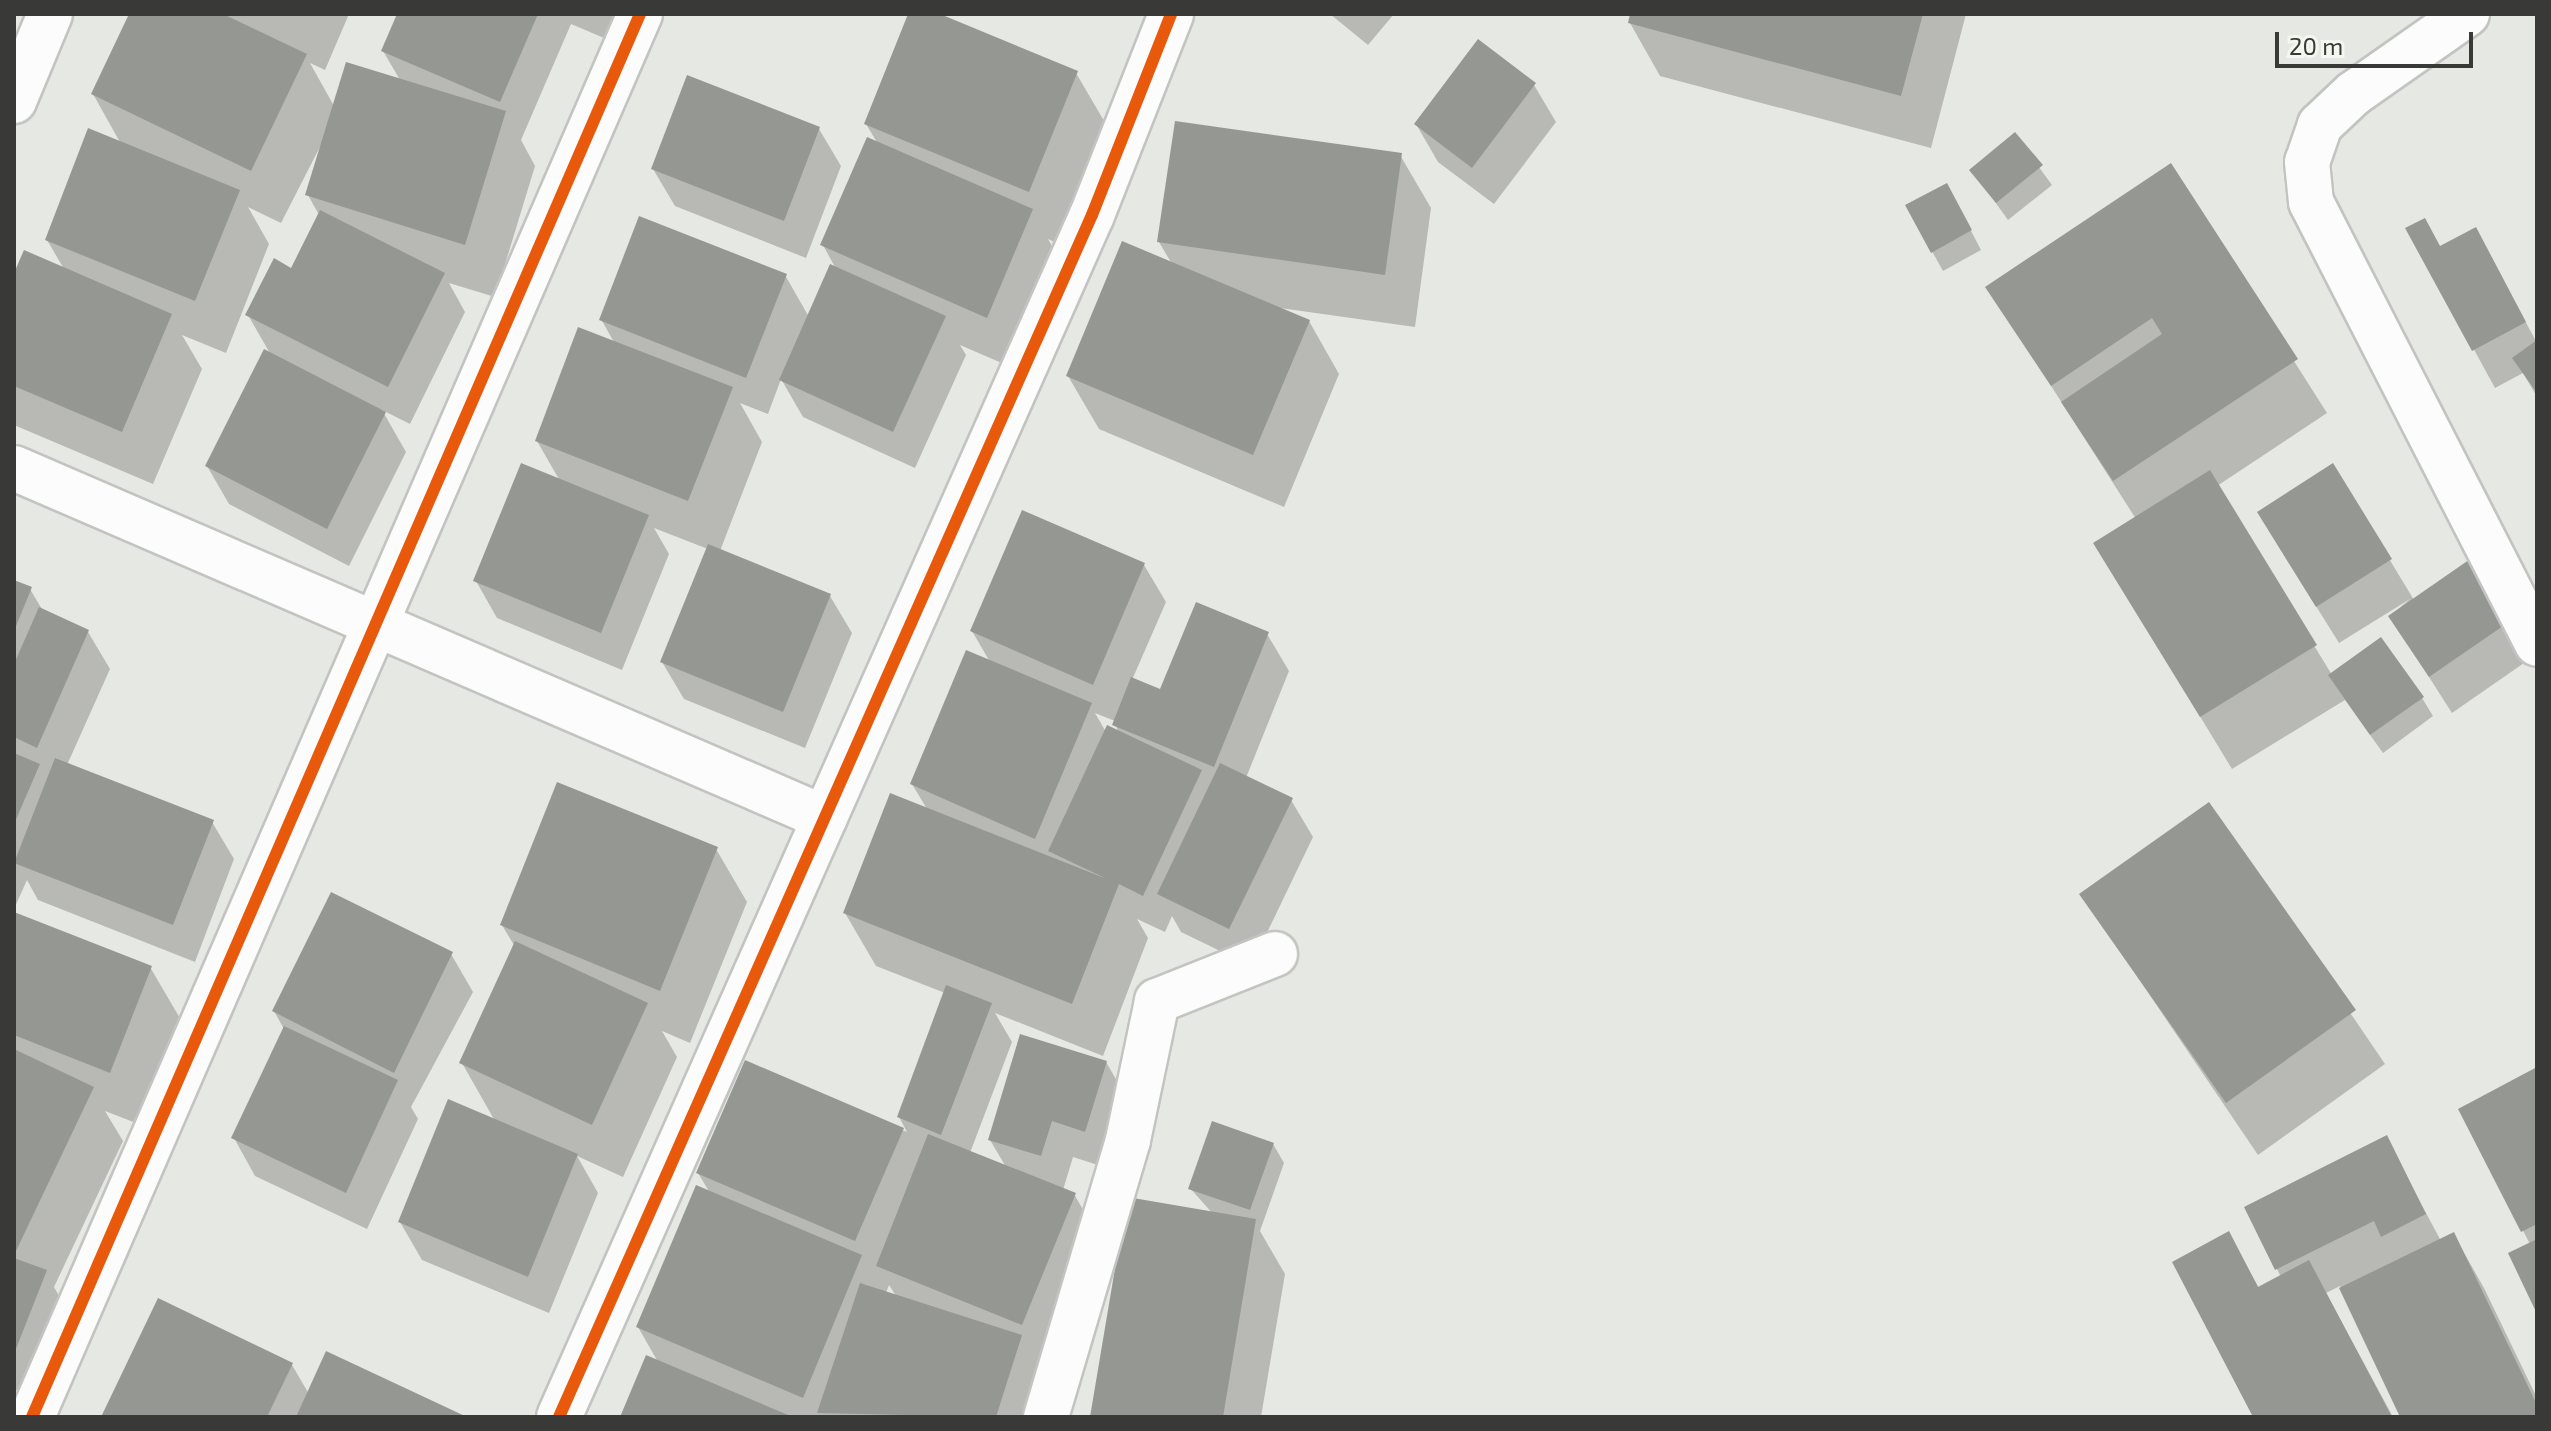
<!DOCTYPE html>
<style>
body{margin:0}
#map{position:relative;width:2551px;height:1431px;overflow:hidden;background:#e6e8e3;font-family:"Exo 2",sans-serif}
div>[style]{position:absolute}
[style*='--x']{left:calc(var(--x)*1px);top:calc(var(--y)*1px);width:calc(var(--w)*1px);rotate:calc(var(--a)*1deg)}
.shadow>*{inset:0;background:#0003}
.building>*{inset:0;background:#959793}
.roads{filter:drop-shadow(2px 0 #c3c4c1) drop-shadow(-2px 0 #c3c4c1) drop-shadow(0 2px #c3c4c1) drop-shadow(0 -2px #c3c4c1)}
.minor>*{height:44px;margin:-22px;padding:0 22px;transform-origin:22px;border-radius:22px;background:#fbfcfb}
.cycleway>*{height:12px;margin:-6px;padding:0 6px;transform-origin:6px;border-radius:6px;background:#e8590c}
span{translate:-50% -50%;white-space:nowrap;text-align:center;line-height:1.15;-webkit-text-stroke:8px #f3f7ee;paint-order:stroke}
.frame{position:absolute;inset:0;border:16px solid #393a37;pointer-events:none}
.scale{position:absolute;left:2275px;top:32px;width:198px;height:36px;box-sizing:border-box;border:4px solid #393a37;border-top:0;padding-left:10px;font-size:24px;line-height:28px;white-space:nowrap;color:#393a37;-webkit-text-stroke:6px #f3f7ee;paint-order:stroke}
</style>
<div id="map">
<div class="shadow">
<i style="clip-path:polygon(131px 14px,349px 14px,325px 70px,310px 63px,334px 106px,400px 80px,383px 51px,399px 14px,645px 14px,630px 49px,571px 24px,521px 140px,535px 166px,495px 297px,449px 283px,465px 312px,410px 424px,382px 410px,406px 452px,349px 566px,229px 504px,207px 466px,271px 355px,248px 315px,292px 271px,319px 215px,308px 195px,325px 137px,281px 223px,248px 207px,269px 244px,226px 353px,182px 335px,202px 369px,153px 484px,14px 425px,14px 279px,64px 269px,47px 240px,121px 144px,93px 94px)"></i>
<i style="clip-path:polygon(911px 14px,935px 14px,1076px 73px,1107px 126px,1059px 244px,1048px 239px,1062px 264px,1018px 370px,960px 345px,966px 355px,915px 468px,803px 417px,781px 379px,768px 414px,740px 403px,762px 442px,720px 551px,830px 596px,852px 633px,805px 748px,684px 699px,662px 662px,708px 549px,654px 528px,669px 554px,622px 670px,497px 618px,476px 581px,560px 481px,537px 441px,615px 344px,601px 319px,785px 275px,809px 317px,836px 269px,823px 245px,878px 144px,866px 124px)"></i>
<i style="clip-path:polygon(1330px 14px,1394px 14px,1368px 45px)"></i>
<i style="clip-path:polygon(1632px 14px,1966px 14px,1931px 148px,1660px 76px,1630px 23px)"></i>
<i style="clip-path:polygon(1534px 85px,1556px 122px,1494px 204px,1438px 162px,1416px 124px)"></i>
<i style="clip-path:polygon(819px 129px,841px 166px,806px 258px,675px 206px,653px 169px)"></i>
<i style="clip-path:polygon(2015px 134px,2052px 185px,2008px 220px,1972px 170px)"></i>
<i style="clip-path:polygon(1400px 155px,1431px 208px,1415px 327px,1280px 308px,1309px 321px,1339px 374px,1284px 507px,1099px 429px,1068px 376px,1172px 264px,1159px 242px)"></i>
<i style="clip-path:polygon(2170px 166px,2327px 413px,2217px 486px,2332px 675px,2422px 698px,2433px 716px,2383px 753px,2345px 700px,2232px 769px,2127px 596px,2136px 519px,1988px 287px)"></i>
<i style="clip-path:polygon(1957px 204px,1981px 250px,1943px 271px,1907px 206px)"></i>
<i style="clip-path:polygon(2408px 229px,2440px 249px,2475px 229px,2537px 343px,2537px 397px,2523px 373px,2495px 388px)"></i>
<i style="clip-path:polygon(2333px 466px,2414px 600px,2476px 557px,2537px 654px,2452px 713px,2390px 616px,2410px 599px,2339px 643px,2281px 550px)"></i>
<i style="clip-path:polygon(evenodd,1144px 565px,1166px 602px,1132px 680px,1161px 692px,1267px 634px,1289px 671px,1246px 778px,1291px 800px,1313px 837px,1251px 966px,1181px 932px,1172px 916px,1165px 932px,1137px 919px,1148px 938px,1103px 1056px,995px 1013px,1012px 1042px,970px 1153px,1006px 1167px,990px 1140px,1106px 1062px,1128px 1100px,1107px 1168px,1073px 1157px,1063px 1190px,1074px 1194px,1105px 1248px,1043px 1417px,622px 1417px,658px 1362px,638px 1327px,710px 1193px,698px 1173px,746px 1062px,907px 1132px,899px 1117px,945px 993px,876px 966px,845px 913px,927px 809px,912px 784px,990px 662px,972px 631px,1144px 565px,1095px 713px,1115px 721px,1118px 732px,1106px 732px,1095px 713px,1144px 565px,889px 1285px,896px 1296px,886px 1293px,889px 1285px)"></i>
<i style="clip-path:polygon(14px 582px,30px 589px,43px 611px,88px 632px,110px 669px,67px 765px,212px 822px,234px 859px,195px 962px,38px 900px,27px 880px,14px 909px)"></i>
<i style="clip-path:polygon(2208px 804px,2385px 1064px,2258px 1155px,2082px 895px)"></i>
<i style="clip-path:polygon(716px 849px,747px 902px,690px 1043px,662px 1031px,677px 1057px,623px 1177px,577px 1156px,598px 1193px,549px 1313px,422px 1260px,400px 1222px,495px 1121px,462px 1063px,515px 947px,502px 925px)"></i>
<i style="clip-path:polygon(14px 914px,150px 967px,181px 1020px,141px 1125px,105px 1111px,123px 1141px,54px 1287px,67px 1310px,33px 1396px,14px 1389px)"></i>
<i style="clip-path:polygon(451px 954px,473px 992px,411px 1107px,418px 1119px,367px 1229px,255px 1176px,234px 1138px,284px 1029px,274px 1011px)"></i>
<i style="clip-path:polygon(2537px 1070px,2537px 1309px,2530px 1244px,2460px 1110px)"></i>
<i style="clip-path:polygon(2386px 1138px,2441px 1241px,2454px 1235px,2484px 1288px,2537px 1398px,2537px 1417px,2402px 1417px,2340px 1286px,2326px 1293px,2393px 1417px,2256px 1417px,2228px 1234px,2259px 1288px,2281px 1277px,2247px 1208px)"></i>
<i style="clip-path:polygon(1273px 1144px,1284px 1163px,1260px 1231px,1285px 1274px,1261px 1417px,1092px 1417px,1213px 1214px,1190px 1188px)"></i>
<i style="clip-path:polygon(292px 1365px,309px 1394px,462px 1417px,103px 1417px)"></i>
</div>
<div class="building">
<i style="clip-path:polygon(129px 14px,223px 14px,307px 54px,251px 171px,91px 94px)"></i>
<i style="clip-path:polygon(397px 14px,538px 14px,500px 102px,381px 51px)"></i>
<i style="clip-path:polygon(908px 14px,940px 14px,1078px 71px,1029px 192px,864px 124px)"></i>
<i style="clip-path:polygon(1630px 14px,1923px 14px,1901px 96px,1628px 23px)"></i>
<i style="clip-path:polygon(1478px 39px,1536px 83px,1472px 168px,1414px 124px)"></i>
<i style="clip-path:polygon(346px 62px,506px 111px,465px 245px,305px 195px)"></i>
<i style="clip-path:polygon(687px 75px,820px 127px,784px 221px,651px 169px)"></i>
<i style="clip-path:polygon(1175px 121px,1402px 153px,1385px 275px,1157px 242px)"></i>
<i style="clip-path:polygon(88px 128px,240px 190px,195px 301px,45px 240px)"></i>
<i style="clip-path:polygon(2015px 132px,2043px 165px,1996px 203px,1969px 170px)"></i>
<i style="clip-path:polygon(867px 137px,1033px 209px,987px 318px,820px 245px)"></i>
<i style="clip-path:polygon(2171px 163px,2298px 359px,2113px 481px,2061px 402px,2162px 334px,2152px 318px,2051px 386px,1985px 287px)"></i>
<i style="clip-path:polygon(1947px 183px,1972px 230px,1931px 253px,1905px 205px)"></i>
<i style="clip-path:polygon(320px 210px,445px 273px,388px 387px,245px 315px,274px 258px,291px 268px)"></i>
<i style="clip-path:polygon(639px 216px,787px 274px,746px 378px,599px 320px)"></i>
<i style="clip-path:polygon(2425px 218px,2440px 246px,2476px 227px,2526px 322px,2472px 351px,2405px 228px)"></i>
<i style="clip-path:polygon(1122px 241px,1310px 320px,1253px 455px,1066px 376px)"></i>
<i style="clip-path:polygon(24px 250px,172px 314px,122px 432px,14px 386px,14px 273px)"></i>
<i style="clip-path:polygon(830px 264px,946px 316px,893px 432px,779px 380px)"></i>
<i style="clip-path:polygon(578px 327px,733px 387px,688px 501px,535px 441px)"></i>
<i style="clip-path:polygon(2537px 340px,2537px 393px,2512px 358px)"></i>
<i style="clip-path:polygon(264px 349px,386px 412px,327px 529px,205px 466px)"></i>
<i style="clip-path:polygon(521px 463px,649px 515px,601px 633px,473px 581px)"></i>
<i style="clip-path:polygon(2333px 463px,2392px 559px,2316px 607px,2257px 512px)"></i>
<i style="clip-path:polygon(2210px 470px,2317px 645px,2200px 717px,2093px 543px)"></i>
<i style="clip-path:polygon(1022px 510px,1145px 563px,1093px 685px,970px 631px)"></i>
<i style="clip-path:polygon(708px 544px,831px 594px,783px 712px,660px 662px)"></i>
<i style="clip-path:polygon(2476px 555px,2519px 615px,2429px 677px,2388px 616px)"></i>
<i style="clip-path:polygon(14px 580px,32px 587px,14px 631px)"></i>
<i style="clip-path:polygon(1196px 602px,1269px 632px,1214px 767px,1112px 725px,1131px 677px,1160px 689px)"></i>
<i style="clip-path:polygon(39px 607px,89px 630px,37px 748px,14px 737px,14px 664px)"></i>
<i style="clip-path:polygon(2381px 637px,2424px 697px,2370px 735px,2328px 675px)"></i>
<i style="clip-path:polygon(966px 650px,1092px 703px,1035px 839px,910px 784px)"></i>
<i style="clip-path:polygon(1107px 725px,1202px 770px,1143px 896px,1119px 884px,1072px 1004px,843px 913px,890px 793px,1107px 879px,1048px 851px)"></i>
<i style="clip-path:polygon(14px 753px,40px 764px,14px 824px)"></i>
<i style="clip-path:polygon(55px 758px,214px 820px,173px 925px,14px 863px)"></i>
<i style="clip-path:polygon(1220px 763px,1293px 798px,1229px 929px,1157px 894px)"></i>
<i style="clip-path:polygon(557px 782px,718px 847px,660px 991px,500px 925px)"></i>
<i style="clip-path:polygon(2209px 802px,2356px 1010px,2226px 1103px,2079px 894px)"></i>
<i style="clip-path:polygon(331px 892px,453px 952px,394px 1073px,272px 1011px)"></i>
<i style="clip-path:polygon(14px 912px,152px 966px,110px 1073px,14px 1035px)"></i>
<i style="clip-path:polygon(515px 941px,648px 1003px,592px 1125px,459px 1063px)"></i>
<i style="clip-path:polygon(946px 985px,992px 1003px,941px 1135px,897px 1117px)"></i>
<i style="clip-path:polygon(284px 1026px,398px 1080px,346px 1193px,231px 1138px)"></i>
<i style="clip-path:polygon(1020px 1034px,1107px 1061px,1085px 1132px,1052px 1121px,1041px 1156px,988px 1140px)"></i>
<i style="clip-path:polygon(14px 1049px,94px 1087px,16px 1251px,14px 1250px)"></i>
<i style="clip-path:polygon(745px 1060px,904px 1128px,855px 1241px,696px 1173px)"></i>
<i style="clip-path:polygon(2537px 1067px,2537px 1224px,2521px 1232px,2458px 1109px)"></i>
<i style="clip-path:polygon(448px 1099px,578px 1154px,528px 1277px,398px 1222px)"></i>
<i style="clip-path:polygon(1212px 1121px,1274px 1143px,1250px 1210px,1188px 1189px)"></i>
<i style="clip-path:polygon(928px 1134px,1076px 1193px,1022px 1325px,876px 1266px)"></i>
<i style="clip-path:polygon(2387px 1135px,2426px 1214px,2381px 1237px,2374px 1221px,2275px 1270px,2244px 1207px)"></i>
<i style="clip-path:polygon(696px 1185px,862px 1255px,803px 1398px,636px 1327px)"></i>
<i style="clip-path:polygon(1127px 1197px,1256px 1219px,1223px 1417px,1090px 1417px)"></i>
<i style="clip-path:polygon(2229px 1231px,2258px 1287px,2309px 1260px,2392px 1417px,2253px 1417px,2172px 1262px)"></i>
<i style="clip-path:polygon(2454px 1232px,2537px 1405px,2537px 1417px,2400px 1417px,2339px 1288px)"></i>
<i style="clip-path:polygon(2537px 1239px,2537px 1314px,2508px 1253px)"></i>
<i style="clip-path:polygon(14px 1258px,47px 1270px,14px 1354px)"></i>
<i style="clip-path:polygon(860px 1283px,1022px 1335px,996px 1417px,817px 1413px)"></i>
<i style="clip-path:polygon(158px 1298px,293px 1363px,267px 1417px,101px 1417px)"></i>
<i style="clip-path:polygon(326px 1351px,467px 1417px,296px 1417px)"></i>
<i style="clip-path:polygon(646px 1355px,788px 1415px,787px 1417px,620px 1417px)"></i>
</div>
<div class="roads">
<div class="minor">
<i style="--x:2467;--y:14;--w:138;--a:145"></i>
<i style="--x:2354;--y:93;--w:47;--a:136.7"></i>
<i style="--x:2320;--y:125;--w:39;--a:109"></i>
<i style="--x:2307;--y:162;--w:40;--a:84.3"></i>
<i style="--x:2311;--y:202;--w:496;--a:62.9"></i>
<i style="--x:14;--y:101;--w:94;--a:-67.5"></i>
<i style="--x:14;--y:468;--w:883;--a:23.34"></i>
<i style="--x:32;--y:1417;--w:1529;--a:-66.57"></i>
<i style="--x:559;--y:1417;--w:1315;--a:-66.09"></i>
<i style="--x:1092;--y:215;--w:216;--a:-68.5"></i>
<i style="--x:1046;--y:1417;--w:289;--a:-73.5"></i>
<i style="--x:1128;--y:1140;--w:142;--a:-78.2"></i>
<i style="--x:1157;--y:1001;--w:127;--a:-21.7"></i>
</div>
</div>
<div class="cycleway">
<i style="--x:32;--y:1417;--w:1529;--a:-66.57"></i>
<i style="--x:559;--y:1417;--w:1315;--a:-66.09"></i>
<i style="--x:1092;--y:215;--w:216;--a:-68.5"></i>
</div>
<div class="frame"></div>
<div class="scale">20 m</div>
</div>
